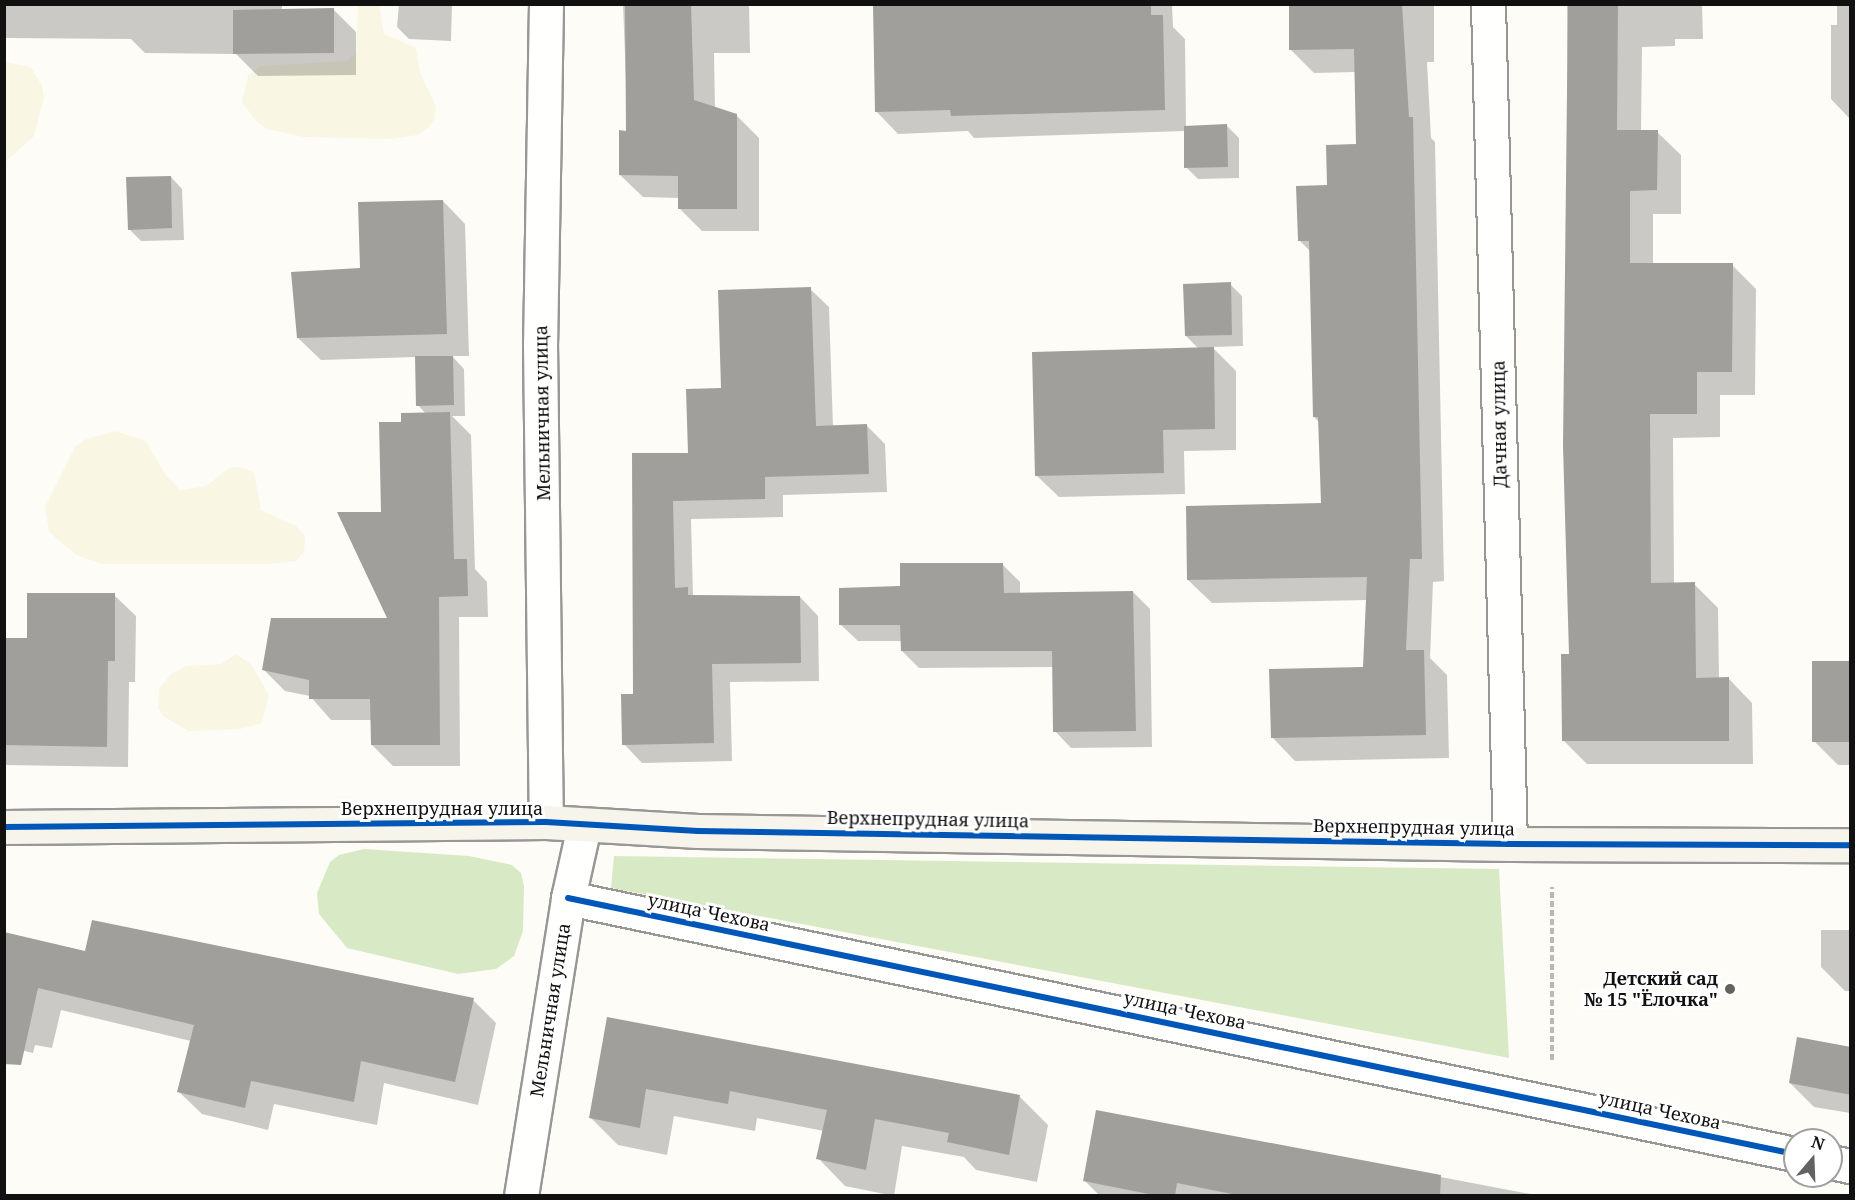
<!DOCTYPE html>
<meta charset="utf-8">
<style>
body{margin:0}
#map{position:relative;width:1855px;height:1200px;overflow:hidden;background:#fdfcf7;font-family:"Noto Serif",serif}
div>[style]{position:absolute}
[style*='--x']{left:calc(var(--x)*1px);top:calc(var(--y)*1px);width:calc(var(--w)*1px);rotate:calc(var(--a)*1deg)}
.farmland>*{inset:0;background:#f9f7e4}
.forest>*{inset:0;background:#d8eac5}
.shadow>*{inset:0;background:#0003}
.building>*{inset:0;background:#a19f9c}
.path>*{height:4px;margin-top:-2px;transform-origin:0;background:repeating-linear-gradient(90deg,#b9b9b8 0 6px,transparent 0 9px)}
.roads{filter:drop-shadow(2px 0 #979795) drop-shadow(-2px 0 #979795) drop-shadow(0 2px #979795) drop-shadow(0 -2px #979795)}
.street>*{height:33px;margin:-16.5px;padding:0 16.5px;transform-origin:16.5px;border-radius:16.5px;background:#fffffe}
.secondary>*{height:33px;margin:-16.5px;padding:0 16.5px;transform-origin:16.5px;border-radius:16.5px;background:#f6f4eb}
.cycleway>*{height:6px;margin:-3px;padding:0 3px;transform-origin:3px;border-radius:3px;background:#0057b8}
.dots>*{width:16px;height:16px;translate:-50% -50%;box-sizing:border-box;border:3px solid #fff;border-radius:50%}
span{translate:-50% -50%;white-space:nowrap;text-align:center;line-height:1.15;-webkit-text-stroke:6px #fff;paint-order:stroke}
.street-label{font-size:18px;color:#111}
.poi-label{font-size:18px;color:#111;font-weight:700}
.right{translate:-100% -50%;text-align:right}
.frame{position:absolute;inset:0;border:6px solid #111;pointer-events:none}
.north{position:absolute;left:1783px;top:1128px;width:60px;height:60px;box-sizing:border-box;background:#fff;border:2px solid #a0a0a0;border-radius:50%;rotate:19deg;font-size:16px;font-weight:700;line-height:24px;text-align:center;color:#111}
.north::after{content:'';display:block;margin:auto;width:21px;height:27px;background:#646362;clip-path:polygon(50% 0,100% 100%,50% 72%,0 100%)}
</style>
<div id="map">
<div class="farmland">
<i style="clip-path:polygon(379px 4px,384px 34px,416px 48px,420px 72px,436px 107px,434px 120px,427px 129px,417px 135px,392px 139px,304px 137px,267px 129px,257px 122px,242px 102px,248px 76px,260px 66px,347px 61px,356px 53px,358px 6px)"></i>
<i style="clip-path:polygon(6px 62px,31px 67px,42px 86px,44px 98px,34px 136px,5px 162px)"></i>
<i style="clip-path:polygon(115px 431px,146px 441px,165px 474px,180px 490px,206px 486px,229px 468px,240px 467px,254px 472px,261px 510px,296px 526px,305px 536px,304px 552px,296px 561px,272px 564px,102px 564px,76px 555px,49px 532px,45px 507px,75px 447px,84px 440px)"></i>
<i style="clip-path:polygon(236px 654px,251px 664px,269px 695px,262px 723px,240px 729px,188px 731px,163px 716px,158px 708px,159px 689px,171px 674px,186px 666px,221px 664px)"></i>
</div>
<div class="forest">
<i style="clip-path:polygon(364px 849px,469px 856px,512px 865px,521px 873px,524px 886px,523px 931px,514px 956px,496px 969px,458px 974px,347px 948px,319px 914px,317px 893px,330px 862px,339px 855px)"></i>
<i style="clip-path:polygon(614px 856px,1499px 869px,1509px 1058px,611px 888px)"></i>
</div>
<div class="shadow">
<i style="clip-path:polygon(4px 4px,282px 4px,282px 10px,333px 9px,356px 32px,356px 75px,258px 76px,236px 54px,145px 53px,131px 39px,4px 38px)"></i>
<i style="clip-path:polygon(399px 4px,452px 4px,451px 41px,409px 39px,397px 27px)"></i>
<i style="clip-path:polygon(623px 4px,749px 4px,750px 53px,714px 53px,715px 109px,736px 115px,759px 138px,759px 231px,702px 231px,679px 208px,679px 198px,643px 197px,620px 175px,628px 132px)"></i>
<i style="clip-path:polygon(875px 4px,1172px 4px,1173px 27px,1185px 39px,1186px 127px,1227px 126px,1239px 138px,1239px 178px,1198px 179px,1186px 167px,1185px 131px,974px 138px,968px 131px,898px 134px,876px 111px)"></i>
<i style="clip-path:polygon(1290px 4px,1434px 4px,1434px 62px,1427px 62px,1431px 138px,1435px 142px,1444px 581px,1433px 582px,1430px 658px,1447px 675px,1449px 758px,1295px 761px,1272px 737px,1364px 668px,1367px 600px,1212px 603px,1188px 580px,1322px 505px,1320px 423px,1314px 417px,1311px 252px,1299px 240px,1329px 187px,1358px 145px,1356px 72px,1314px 73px,1290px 49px)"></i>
<i style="clip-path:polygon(1567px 4px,1702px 4px,1703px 39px,1675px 39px,1675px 46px,1642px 47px,1641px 131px,1657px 132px,1681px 155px,1681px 214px,1653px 214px,1653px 265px,1732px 265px,1756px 289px,1755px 395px,1720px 395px,1720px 437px,1673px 438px,1674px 584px,1694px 584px,1718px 608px,1719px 679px,1729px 679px,1752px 703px,1753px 764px,1587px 764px,1563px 740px,1570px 655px)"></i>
<i style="clip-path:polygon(1837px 4px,1850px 4px,1850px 119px,1831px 99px,1831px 25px,1837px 25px)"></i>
<i style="clip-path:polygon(171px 177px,182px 189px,184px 240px,141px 241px,129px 229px)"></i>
<i style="clip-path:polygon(443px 201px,465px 224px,469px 356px,452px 356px,464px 369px,465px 416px,452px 416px,471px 435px,475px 569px,487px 582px,488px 617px,459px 617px,460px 766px,393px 766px,372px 745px,372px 720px,331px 720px,310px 696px,285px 691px,264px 670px,390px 620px,383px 514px,403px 424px,426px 414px,418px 405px,416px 357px,321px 360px,298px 338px,361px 270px)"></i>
<i style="clip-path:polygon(1230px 284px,1242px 296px,1243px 346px,1212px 347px,1236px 371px,1236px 450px,1184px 451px,1185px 494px,1059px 497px,1036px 475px,1199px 349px,1186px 336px)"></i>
<i style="clip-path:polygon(810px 289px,829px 307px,833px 427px,867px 426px,885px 444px,887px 492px,783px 495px,783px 517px,691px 519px,693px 595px,800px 597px,818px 616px,819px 681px,730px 682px,732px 761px,642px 763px,624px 744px,635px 696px,634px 455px,690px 454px,723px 389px)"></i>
<i style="clip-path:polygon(1003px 565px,1020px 582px,1020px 594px,1133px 592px,1150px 609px,1152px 747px,1071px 748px,1055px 731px,1053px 667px,919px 668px,902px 651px,902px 641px,858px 641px,841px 625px,902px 587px)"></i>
<i style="clip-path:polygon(114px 595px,136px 616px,135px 682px,129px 682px,128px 767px,4px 765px,4px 639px,28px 640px)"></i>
<i style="clip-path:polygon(1850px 663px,1850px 765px,1838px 765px,1814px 741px)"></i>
<i style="clip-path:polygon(1821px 930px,1850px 930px,1850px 991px,1845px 991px,1821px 967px)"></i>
<i style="clip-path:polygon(4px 933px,86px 953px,473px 1000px,496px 1023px,478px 1105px,384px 1083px,377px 1125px,274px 1104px,268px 1130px,202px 1114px,178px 1091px,191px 1041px,61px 1010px,52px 1048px,35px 1045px,33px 1053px,4px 1046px)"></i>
<i style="clip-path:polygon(608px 1019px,1020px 1097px,1048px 1125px,1037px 1182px,976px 1170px,964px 1157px,902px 1146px,894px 1196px,845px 1186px,818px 1158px,824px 1131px,757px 1118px,755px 1131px,674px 1116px,667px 1155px,618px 1145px,590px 1117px)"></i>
<i style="clip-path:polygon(1850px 1048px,1850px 1113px,1814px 1107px,1790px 1083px)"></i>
<i style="clip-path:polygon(1098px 1112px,1541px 1196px,1100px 1196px,1084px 1180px)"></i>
</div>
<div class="building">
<i style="clip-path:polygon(625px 4px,691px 4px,694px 100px,737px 114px,737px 209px,678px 209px,678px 176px,619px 175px,619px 130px,626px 131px)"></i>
<i style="clip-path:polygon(873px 4px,1151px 4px,1151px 15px,1163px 15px,1165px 110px,951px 116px,950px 110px,875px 112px)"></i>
<i style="clip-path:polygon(1289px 4px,1402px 4px,1409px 117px,1413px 117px,1422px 559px,1410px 559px,1406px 650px,1424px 650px,1426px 735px,1271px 738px,1269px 669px,1363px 667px,1367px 577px,1187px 580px,1186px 506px,1321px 503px,1318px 417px,1313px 417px,1309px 241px,1298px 241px,1296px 186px,1327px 185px,1326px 145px,1356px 144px,1354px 49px,1289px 50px)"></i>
<i style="clip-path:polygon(1568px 4px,1618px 4px,1617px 130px,1658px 130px,1657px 190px,1630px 191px,1630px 263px,1733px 263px,1732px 372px,1697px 372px,1697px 414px,1650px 414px,1651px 583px,1695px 582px,1696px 678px,1729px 677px,1729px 741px,1562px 741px,1561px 654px,1569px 654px,1563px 446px)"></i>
<i style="clip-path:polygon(334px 8px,334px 53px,233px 54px,233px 10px)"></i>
<i style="clip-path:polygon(1227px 124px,1228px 167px,1184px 168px,1184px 126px)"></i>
<i style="clip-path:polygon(171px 176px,172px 228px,128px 230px,126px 177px)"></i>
<i style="clip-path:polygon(443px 200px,447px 334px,297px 338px,291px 272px,360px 268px,358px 202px)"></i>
<i style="clip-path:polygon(1231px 282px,1232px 335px,1185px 336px,1183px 284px)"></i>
<i style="clip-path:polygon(811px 287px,816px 426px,867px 424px,869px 474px,765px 477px,765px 499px,673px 501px,675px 588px,688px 587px,688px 595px,800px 596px,801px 663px,712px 664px,714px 743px,622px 745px,621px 694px,633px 694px,632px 453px,688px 453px,686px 389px,721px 388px,718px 290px)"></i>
<i style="clip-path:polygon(1214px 347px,1215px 429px,1163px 430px,1164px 473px,1035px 476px,1032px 352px)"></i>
<i style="clip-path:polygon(415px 356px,453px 356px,454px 405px,416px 406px)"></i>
<i style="clip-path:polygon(450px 412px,454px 559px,467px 559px,468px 596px,439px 597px,440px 745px,371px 745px,370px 699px,309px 699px,309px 680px,262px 670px,271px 618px,387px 618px,337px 512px,381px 512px,379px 422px,401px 422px,401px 413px)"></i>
<i style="clip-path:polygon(900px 563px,1003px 563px,1004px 593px,1133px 591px,1136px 731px,1053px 732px,1052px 651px,901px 651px,900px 625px,839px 625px,839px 588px,900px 586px)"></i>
<i style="clip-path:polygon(27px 593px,115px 593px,115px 661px,108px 661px,107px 747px,4px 745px,4px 638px,27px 638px)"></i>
<i style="clip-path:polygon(1812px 661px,1851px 661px,1851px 742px,1812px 742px)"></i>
<i style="clip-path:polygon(92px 920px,474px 998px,455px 1082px,361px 1061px,354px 1102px,251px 1081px,245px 1108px,177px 1092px,194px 1025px,38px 988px,21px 1065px,4px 1064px,4px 932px,85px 951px)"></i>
<i style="clip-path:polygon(607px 1017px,1020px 1095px,1009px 1155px,947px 1142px,949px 1133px,875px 1119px,866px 1170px,816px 1159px,827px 1110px,730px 1091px,728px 1104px,646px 1089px,640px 1128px,589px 1118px)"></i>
<i style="clip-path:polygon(1797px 1037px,1851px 1047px,1851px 1095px,1789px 1083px)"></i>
<i style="clip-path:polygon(1096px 1110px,1441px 1175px,1440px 1196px,1242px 1196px,1177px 1183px,1175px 1196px,1159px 1196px,1083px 1181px)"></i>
</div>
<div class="path">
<i style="--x:1552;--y:1060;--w:173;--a:-90"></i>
</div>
<div class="roads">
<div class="street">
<i style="--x:546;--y:4;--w:339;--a:91"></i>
<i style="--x:540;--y:343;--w:479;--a:89.3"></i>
<i style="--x:1488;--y:4;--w:840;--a:88.5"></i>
<i style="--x:568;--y:898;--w:1253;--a:11.79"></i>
<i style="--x:1831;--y:1162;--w:19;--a:12"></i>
<i style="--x:521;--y:1196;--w:302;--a:-81"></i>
<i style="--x:568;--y:898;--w:74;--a:-77.5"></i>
</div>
<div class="secondary">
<i style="--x:4;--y:827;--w:542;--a:-0.53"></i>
<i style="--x:546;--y:822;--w:152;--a:3.4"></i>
<i style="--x:698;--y:831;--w:812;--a:0.92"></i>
<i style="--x:1510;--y:844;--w:340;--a:0.2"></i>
</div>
</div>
<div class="cycleway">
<i style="--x:4;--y:827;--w:542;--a:-0.53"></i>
<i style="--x:546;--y:822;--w:152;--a:3.4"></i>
<i style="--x:698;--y:831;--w:812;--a:0.92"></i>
<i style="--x:1510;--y:844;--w:340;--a:0.2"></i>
<i style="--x:568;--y:898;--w:1253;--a:11.79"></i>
</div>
<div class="dots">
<i style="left:1730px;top:989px;background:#646362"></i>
</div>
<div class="street-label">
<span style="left:542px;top:413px;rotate:-91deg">Мельничная улица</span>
<span style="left:1499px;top:424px;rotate:-91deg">Дачная улица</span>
<span style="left:442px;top:808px">Верхнепрудная улица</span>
<span style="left:928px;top:819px;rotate:1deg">Верхнепрудная улица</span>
<span style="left:1414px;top:827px;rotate:1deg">Верхнепрудная улица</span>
<span style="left:709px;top:912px;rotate:12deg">улица Чехова</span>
<span style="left:550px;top:1010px;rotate:-81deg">Мельничная улица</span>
<span style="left:1185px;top:1010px;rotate:12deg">улица Чехова</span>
<span style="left:1660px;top:1110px;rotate:12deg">улица Чехова</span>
</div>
<div class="poi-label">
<span class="right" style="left:1718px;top:989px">Детский сад<br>№ 15 "Ёлочка"</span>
</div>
<div class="frame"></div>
<div class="north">N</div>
</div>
